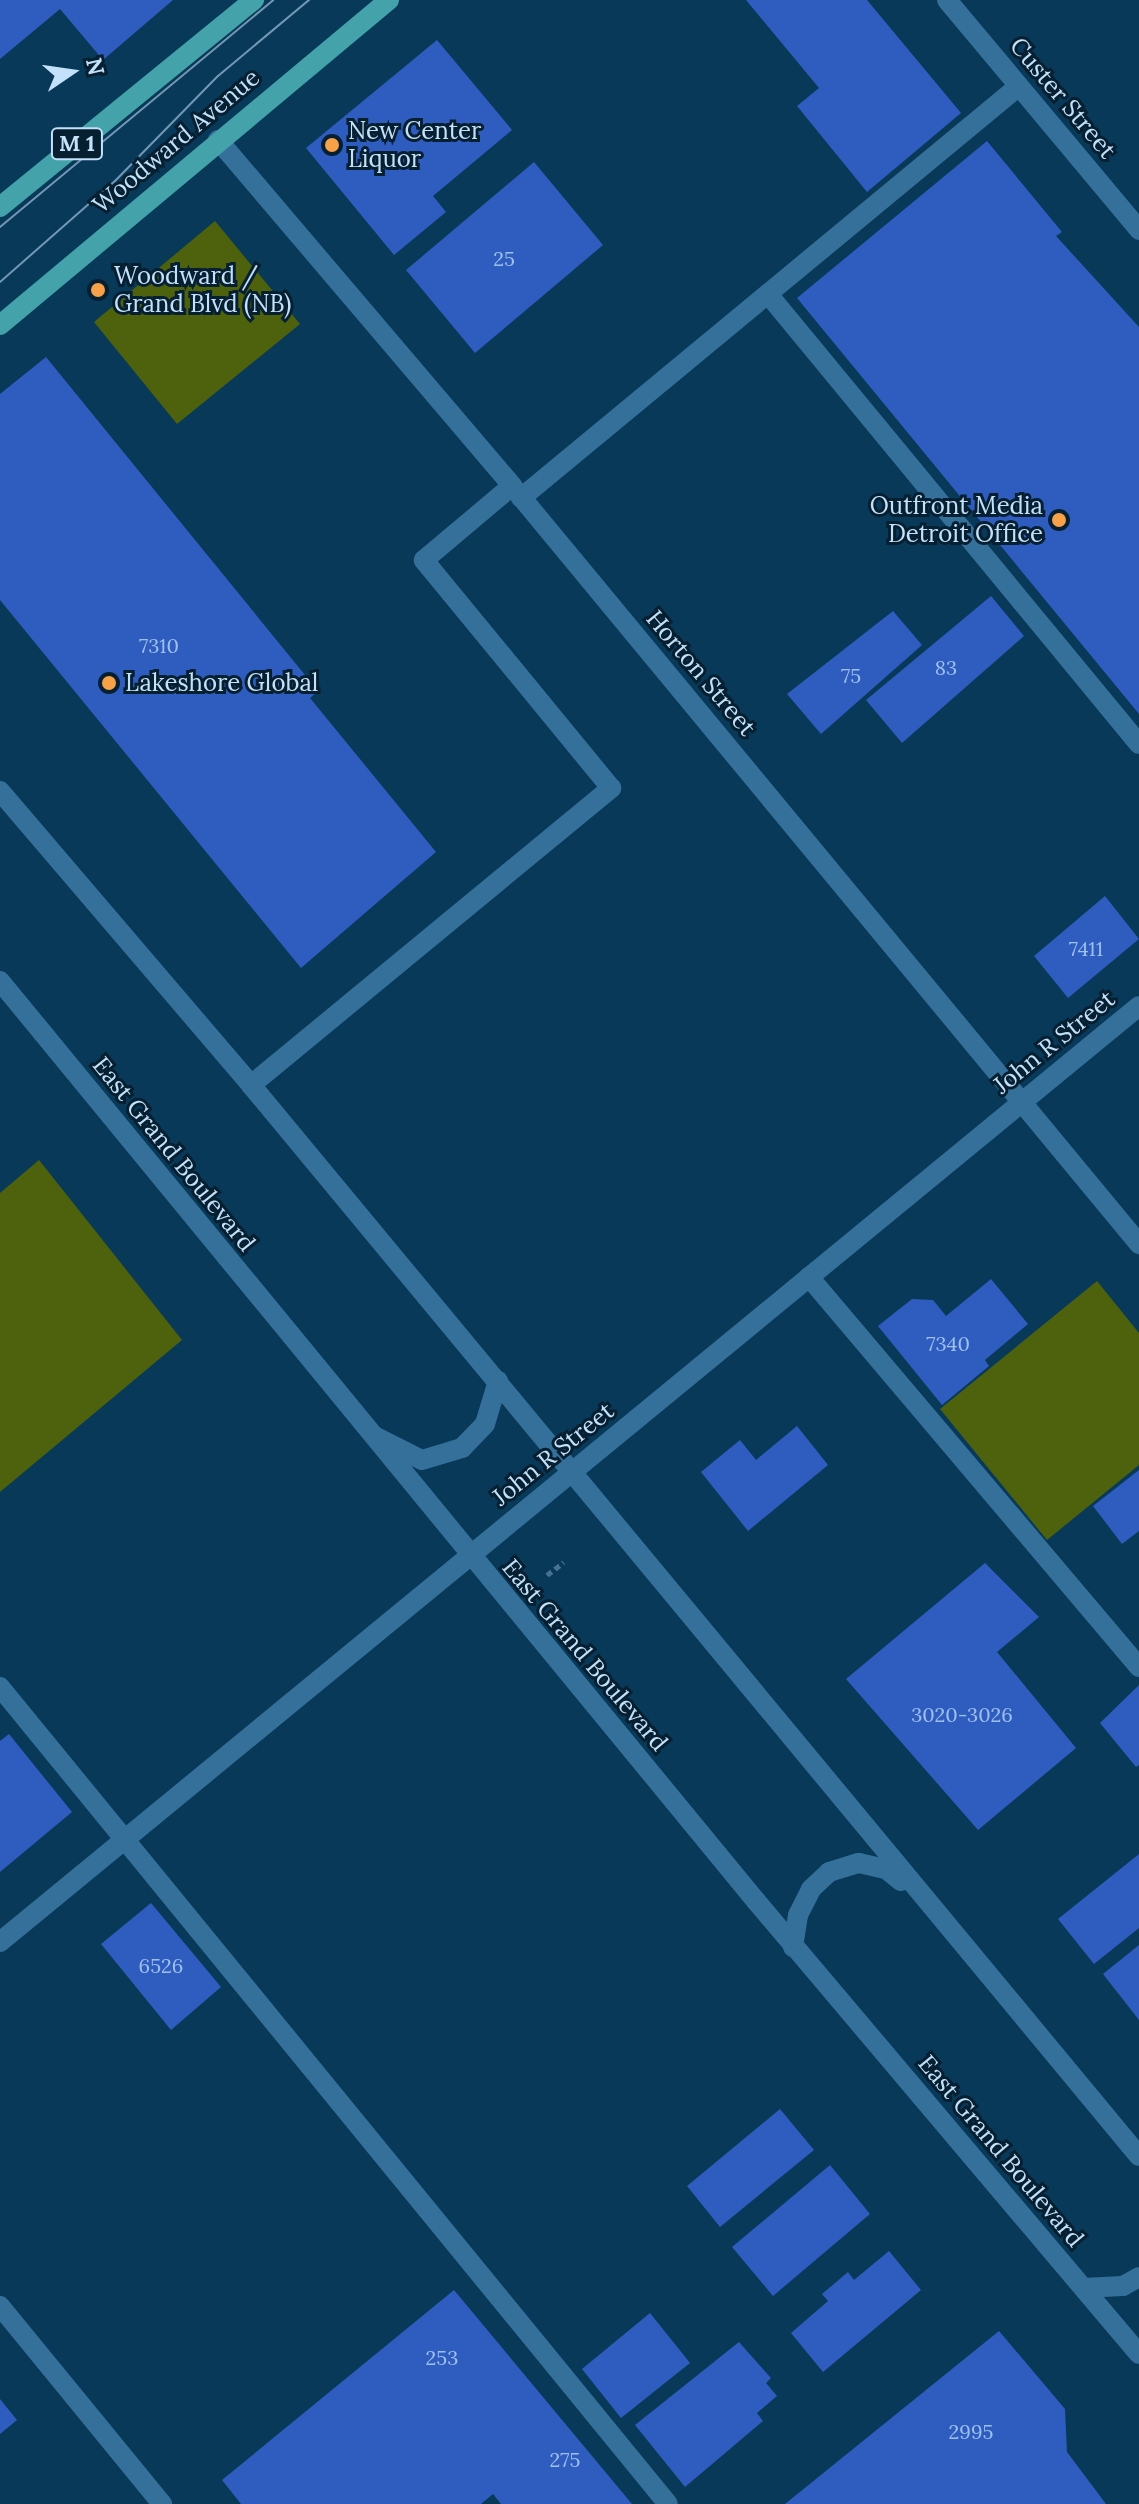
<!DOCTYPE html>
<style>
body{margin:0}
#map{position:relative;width:1139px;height:2504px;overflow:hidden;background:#083958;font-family:Lora,serif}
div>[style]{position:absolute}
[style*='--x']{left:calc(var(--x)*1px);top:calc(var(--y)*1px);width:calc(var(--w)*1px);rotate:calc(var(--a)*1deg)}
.green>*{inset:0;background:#4e620d}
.building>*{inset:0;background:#2f5dbf}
.path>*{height:5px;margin-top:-2.5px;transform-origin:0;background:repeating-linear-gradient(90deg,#47728f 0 6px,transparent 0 10px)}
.lane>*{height:20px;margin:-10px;padding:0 10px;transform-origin:10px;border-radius:10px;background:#35709b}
.street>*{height:20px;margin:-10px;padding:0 10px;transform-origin:10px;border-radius:10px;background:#35709b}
.secondary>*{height:20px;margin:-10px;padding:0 10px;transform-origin:10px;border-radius:10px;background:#35709b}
.primary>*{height:20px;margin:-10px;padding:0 10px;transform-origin:10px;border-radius:10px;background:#43a2aa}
.tram>*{height:2px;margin:-1px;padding:0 1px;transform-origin:1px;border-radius:1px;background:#7398b4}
.dots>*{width:22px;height:22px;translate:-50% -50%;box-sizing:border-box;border:4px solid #061f31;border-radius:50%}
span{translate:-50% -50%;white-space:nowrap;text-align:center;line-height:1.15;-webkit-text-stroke:6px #061f31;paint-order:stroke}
.number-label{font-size:20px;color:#9fc0eb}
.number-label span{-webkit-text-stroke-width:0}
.shield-label span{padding:2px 6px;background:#061f31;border:2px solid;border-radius:6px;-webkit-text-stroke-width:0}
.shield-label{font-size:22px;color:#c4e1fa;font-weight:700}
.street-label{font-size:24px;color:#c4e1fa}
.poi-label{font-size:24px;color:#c4e1fa}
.left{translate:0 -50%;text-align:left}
.right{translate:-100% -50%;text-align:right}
.north{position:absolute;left:32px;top:32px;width:80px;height:80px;-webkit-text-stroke:6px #061f31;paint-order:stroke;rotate:77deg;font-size:22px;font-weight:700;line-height:32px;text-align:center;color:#c4e1fa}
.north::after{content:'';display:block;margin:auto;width:28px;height:36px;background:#c4e1fa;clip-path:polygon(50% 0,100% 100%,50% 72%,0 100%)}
</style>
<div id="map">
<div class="green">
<i style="clip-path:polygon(215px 221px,300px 324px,177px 424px,94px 322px)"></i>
<i style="clip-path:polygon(39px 1160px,182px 1340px,0 1492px,0 1193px)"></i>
<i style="clip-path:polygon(1097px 1281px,1139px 1333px,1139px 1465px,1047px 1540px,940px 1409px)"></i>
</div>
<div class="building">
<i style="clip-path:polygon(0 0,173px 0,103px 60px,60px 9px,0 59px)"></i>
<i style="clip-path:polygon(746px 0,867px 0,961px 113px,867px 192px,797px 106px,819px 88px)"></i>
<i style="clip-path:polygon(437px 40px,512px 130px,433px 196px,446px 212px,394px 255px,306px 148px)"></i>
<i style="clip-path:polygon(987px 141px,1062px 232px,1056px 236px,1139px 327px,1139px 714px,797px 298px)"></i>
<i style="clip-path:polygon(534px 162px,603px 245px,475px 353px,406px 270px)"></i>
<i style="clip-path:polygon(46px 357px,318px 691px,310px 698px,436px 852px,301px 968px,0 600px,0 394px)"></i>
<i style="clip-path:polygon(991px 596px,1024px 636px,902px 743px,866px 700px)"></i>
<i style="clip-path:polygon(893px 611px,922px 645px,821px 734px,787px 694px)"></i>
<i style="clip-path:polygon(1105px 896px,1139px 939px,1068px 998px,1034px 956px)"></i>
<i style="clip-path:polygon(991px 1279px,1028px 1324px,985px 1360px,989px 1366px,942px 1405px,878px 1326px,912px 1299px,933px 1300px,946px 1316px)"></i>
<i style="clip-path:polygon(797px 1426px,828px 1465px,748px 1531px,701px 1472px,740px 1440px,756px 1460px)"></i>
<i style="clip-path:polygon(1139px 1470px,1139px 1531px,1122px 1544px,1093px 1506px)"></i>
<i style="clip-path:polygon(985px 1563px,1039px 1617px,997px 1652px,1076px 1748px,978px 1830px,846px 1679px)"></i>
<i style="clip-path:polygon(1139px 1685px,1139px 1765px,1136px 1767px,1100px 1723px)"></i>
<i style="clip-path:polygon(9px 1734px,72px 1812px,0 1872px,0 1741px)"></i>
<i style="clip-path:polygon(1139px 1854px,1139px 1928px,1094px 1964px,1058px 1919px)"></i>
<i style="clip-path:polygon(151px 1903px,221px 1987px,171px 2030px,101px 1944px)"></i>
<i style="clip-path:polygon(1139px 1945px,1139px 2020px,1103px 1974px)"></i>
<i style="clip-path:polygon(780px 2109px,814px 2150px,720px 2227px,687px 2186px)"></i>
<i style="clip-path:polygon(830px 2165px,870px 2214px,773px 2296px,732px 2247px)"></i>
<i style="clip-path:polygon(889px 2251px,921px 2290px,823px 2372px,791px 2333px,828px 2301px,822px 2294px,848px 2272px,854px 2280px)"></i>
<i style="clip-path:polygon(454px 2290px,632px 2504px,501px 2504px,493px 2494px,481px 2504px,241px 2504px,222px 2480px)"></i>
<i style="clip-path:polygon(650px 2313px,690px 2363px,621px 2418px,582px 2369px)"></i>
<i style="clip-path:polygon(999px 2331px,1065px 2409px,1067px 2452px,1106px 2504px,785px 2504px)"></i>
<i style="clip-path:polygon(739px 2342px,771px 2378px,766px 2383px,777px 2396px,757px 2413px,763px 2421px,685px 2487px,635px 2425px)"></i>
<i style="clip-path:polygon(0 2399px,17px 2420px,0 2434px)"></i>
</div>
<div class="path">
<i style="--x:547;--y:1575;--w:21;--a:-37"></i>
</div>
<div class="lane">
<i style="--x:768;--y:294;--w:583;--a:50.5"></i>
<i style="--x:521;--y:498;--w:646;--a:-39.6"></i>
<i style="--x:251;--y:1085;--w:467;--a:-39.5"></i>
<i style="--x:611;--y:788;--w:295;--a:-129.4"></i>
<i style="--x:424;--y:560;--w:115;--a:-40.1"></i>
<i style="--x:809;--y:1277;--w:511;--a:49.76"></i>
<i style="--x:0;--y:1687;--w:1055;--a:50.73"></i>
</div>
<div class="street">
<i style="--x:947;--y:0;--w:300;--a:50.1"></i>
<i style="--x:218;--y:140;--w:454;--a:49.6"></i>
<i style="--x:512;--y:486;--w:984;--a:50.4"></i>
<i style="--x:0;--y:2306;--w:256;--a:50.7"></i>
</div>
<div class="secondary">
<i style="--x:0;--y:791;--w:387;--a:49.5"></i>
<i style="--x:251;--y:1085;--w:1391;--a:50.34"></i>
<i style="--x:0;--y:981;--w:1191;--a:50.59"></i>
<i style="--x:756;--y:1901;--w:593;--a:49.79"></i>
<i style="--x:376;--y:1437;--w:51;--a:26.6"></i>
<i style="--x:422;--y:1460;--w:42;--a:-16.7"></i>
<i style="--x:462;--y:1448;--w:33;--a:-46"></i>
<i style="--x:485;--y:1424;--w:45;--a:-73.2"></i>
<i style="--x:0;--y:1942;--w:1474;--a:-39.41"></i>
<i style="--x:793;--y:1947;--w:32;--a:-81"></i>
<i style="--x:798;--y:1915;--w:29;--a:-63"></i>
<i style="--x:811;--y:1889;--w:25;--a:-43"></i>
<i style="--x:829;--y:1872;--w:31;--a:-17"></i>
<i style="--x:859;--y:1863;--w:28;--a:13"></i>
<i style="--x:886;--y:1869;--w:19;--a:39"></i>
<i style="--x:1084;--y:2288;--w:39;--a:-3"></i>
<i style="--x:1123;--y:2286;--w:18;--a:-29"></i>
</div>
<div class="primary">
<i style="--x:0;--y:207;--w:328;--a:-39.2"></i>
<i style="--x:0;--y:325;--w:507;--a:-39.88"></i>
</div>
<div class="tram">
<i style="--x:0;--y:227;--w:355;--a:-39.7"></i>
<i style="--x:0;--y:282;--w:153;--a:-41.3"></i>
<i style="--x:115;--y:181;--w:147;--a:-45.6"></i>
<i style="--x:218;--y:76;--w:119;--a:-39.9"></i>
</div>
<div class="dots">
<i style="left:332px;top:145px;background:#f7a149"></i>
<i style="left:98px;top:290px;background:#f7a149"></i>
<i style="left:1059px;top:520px;background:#f7a149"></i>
<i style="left:109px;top:683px;background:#f7a149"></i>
</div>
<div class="number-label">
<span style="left:504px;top:258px">25</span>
<span style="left:159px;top:645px">7310</span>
<span style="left:946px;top:667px">83</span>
<span style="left:851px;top:675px">75</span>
<span style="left:1086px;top:948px">7411</span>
<span style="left:948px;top:1343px">7340</span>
<span style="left:962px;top:1714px">3020-3026</span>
<span style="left:161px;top:1965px">6526</span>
<span style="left:442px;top:2357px">253</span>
<span style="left:971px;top:2431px">2995</span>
<span style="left:565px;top:2459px">275</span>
</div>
<div class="shield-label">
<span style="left:77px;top:144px">M 1</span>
</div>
<div class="street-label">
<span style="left:1063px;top:98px;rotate:50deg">Custer Street</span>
<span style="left:176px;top:141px;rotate:-40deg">Woodward Avenue</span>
<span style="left:701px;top:673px;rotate:50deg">Horton Street</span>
<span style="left:1054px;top:1042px;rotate:-39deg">John R Street</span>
<span style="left:174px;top:1154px;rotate:51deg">East Grand Boulevard</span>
<span style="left:553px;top:1454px;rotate:-39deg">John R Street</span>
<span style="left:585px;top:1655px;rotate:50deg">East Grand Boulevard</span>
<span style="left:1001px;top:2151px;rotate:50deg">East Grand Boulevard</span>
</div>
<div class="poi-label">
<span class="left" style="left:348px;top:145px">New Center<br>Liquor</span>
<span class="left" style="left:114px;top:290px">Woodward /<br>Grand Blvd (NB)</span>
<span class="right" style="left:1043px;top:520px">Outfront Media<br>Detroit Office</span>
<span class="left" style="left:125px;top:683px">Lakeshore Global</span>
</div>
<div class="north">N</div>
</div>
